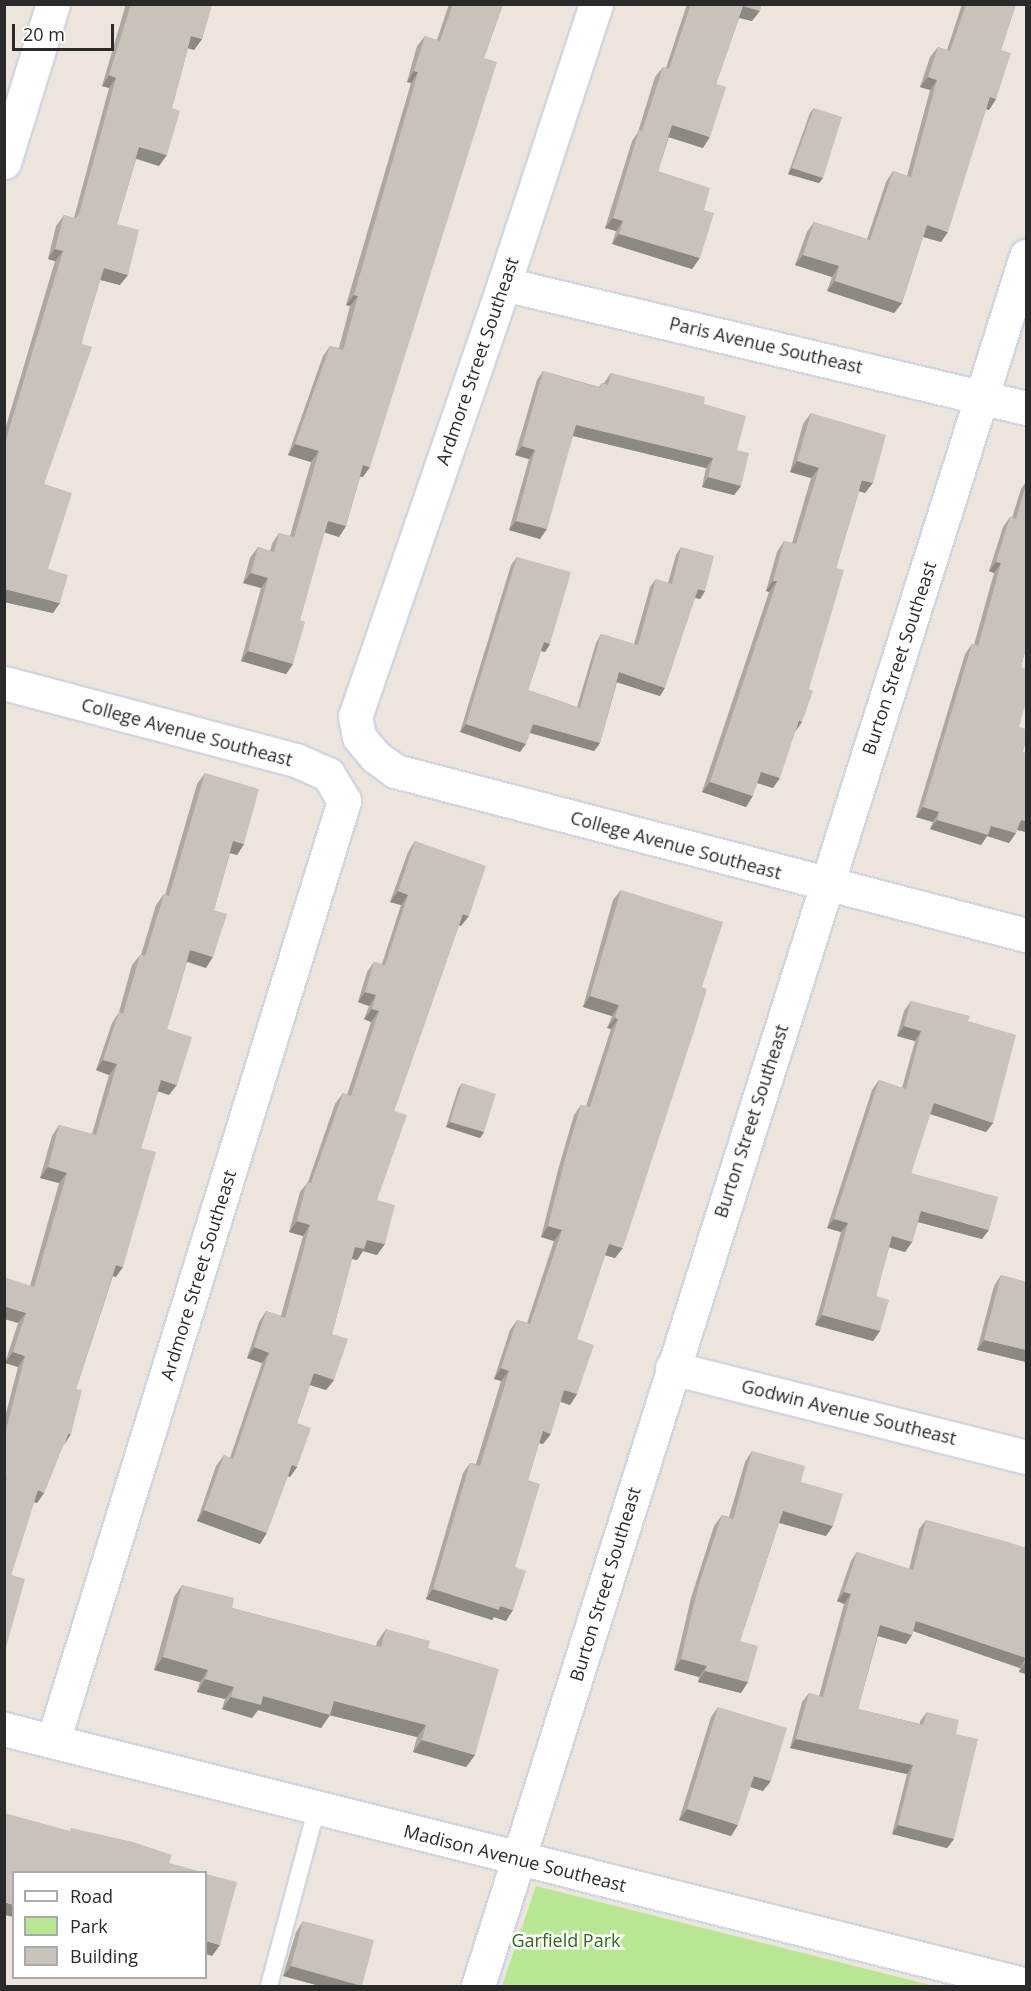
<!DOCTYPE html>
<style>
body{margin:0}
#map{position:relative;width:1031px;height:1991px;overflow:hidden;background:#ede4db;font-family:"Open Sans",sans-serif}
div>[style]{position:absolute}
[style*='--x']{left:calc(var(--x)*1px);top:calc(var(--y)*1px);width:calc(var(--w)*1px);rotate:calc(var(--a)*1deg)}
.green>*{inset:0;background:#b8e794}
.roads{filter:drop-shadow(2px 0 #d1d6e4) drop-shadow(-2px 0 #d1d6e4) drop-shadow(0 2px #d1d6e4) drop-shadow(0 -2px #d1d6e4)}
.lane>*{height:16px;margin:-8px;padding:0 8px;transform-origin:8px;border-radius:8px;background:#fff}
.street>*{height:33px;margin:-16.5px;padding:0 16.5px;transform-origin:16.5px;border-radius:16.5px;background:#fff}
.secondary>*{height:33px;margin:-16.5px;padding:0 16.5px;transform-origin:16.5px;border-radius:16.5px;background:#fff}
.wall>*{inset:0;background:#aca7a0}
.shaded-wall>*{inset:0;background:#8c8882}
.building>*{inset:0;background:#c8c2ba}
span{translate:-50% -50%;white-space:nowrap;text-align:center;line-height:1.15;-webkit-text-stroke:5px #fff;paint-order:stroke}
.street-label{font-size:18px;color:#2a2a2a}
.park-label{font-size:18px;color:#2f6c16}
.frame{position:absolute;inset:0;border:6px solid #2a2a2a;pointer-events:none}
.legend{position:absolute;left:12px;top:1871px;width:195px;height:108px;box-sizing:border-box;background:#fff;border:2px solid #aaa;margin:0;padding:8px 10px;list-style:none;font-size:18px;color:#2a2a2a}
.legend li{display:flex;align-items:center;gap:12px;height:30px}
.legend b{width:30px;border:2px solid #aaa}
.scale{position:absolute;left:12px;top:24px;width:102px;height:27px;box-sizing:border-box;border:3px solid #2a2a2a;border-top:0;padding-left:8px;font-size:18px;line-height:21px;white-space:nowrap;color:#2a2a2a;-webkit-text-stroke:4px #fff;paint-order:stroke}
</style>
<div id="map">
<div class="green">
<i style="clip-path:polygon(536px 1886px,934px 1986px,502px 1986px)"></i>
</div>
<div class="roads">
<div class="lane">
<i style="--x:269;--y:1986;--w:185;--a:-75"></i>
</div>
<div class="street">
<i style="--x:596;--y:4;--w:295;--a:108.2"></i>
<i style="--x:504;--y:284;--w:457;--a:109"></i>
<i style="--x:355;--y:716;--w:21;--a:79"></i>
<i style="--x:359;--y:737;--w:26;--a:50"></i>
<i style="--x:376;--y:757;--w:24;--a:36"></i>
<i style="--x:395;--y:771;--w:652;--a:14.57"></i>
<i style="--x:4;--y:162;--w:165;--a:-72.8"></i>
<i style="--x:504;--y:284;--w:537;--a:13.36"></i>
<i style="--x:4;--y:683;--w:302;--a:14.8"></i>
<i style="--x:296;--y:760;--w:35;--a:24"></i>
<i style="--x:328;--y:774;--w:31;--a:59"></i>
<i style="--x:344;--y:801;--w:984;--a:107.2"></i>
<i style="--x:672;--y:1368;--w:365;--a:14.1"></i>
</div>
<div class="secondary">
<i style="--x:4;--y:1729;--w:1054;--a:14.06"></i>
<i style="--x:478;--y:1986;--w:1815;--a:-72.42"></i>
</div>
</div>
<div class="wall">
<i style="clip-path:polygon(126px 4px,212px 4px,202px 39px,194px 50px,188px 48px,172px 108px,159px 166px,136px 159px,117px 224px,120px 285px,100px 280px,83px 337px,44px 484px,48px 569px,53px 613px,4px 602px,4px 433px,55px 261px,48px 259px,56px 226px,64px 215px,74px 218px,109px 88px,102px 86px)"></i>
<i style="clip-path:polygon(449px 4px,503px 4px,484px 58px,363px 477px,360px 477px,346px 526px,339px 537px,324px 532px,300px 620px,293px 664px,286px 674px,241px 661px,261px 588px,243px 583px,250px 558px,258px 547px,270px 551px,272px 544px,279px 533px,290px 536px,311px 462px,288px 455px,323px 356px,330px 346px,339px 348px,350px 306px,346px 305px,411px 83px,407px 82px,417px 46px,425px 36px,437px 40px)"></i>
<i style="clip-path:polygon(687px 4px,762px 4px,752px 21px,739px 18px,716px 84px,703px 148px,669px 137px,658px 171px,704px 210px,692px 269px,612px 244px,616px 231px,605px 228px,632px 141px,638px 132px,655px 77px,663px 67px,666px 68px)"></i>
<i style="clip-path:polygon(962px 4px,1016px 4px,1001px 50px,996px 99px,989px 110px,986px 109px,941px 242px,923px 237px,902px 303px,894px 313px,827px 291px,832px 277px,795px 265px,807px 232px,814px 222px,867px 239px,886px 182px,893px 171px,907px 176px,930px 90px,920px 87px,930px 57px,938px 47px,947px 50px)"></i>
<i style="clip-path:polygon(814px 108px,823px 178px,819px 183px,788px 174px,810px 113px)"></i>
<i style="clip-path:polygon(543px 371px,599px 387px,602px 383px,604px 383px,611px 373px,704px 404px,737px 450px,741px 486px,734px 495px,702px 487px,706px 468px,573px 436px,540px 539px,509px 530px,529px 459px,515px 455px,537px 380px)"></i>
<i style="clip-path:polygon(811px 413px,865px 493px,859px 491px,836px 568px,795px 732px,773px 788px,757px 783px,746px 807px,702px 792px,769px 592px,766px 591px,777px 552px,784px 541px,792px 543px,811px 478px,790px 472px,803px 424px)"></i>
<i style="clip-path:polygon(1026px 482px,1026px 648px,1021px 667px,1019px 727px,1023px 752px,1026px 832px,1017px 830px,1016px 833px,1009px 843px,987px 836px,981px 845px,930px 829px,933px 822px,916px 817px,965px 654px,972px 644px,974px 645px,994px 573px,989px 571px,1003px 527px,1010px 517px,1012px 518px,1021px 489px)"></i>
<i style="clip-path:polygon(681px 547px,705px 591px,700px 599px,695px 598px,660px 696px,617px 682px,600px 743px,594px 751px,530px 733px,520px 752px,460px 732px,511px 565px,517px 557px,550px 644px,545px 652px,541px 651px,528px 690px,577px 707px,596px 643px,601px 634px,634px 644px,650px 587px,656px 579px,668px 583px,676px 555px)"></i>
<i style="clip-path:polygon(205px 773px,244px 844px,237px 855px,230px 853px,214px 910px,206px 968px,187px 962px,167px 1029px,169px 1095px,158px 1091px,141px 1148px,116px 1277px,113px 1276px,76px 1389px,63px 1445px,44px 1493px,37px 1503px,34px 1502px,11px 1575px,4px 1652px,4px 1421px,18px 1367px,5px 1363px,30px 1286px,59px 1183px,40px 1178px,52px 1136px,59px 1125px,92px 1134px,109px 1075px,96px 1070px,112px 1023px,119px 1012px,132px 965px,140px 955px,141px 955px,156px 905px,164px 894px,165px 895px,197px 784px)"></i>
<i style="clip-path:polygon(415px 841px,461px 926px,459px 925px,394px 1111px,377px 1200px,377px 1255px,363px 1251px,357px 1260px,352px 1259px,332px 1334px,334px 1380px,326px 1390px,310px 1385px,297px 1423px,297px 1467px,290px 1477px,288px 1476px,260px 1544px,197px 1521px,216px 1466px,224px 1455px,230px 1458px,262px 1363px,247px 1358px,259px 1322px,266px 1311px,281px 1316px,303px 1236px,289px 1232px,300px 1192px,308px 1182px,335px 1104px,343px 1093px,347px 1095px,371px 1022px,364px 1019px,369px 1006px,358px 1002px,367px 972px,374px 962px,382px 964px,401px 905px,390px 902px,408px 852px)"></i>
<i style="clip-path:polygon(621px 890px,615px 1258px,605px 1255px,577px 1339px,577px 1394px,570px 1405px,560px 1402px,543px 1444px,539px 1443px,528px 1480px,506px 1621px,494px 1617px,492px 1620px,426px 1599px,463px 1473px,470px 1463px,476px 1464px,501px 1381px,494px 1379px,510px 1330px,517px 1320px,527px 1323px,554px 1241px,541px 1237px,558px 1170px,574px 1115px,581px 1105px,586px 1106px,611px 1029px,607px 1028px,612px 1016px,583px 1007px,613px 900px)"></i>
<i style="clip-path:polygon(911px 1001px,968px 1021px,993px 1123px,986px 1132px,930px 1114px,911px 1173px,982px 1239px,918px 1222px,912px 1242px,905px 1252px,889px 1247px,876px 1296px,880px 1331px,873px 1341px,815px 1325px,841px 1232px,827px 1228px,872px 1090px,879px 1080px,902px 1088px,915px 1041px,897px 1036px,904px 1011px)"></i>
<i style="clip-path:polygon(462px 1083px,484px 1132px,480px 1138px,446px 1127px,458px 1089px)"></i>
<i style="clip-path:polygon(1001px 1275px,1026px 1282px,1026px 1362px,977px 1350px,994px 1286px)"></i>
<i style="clip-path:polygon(752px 1451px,801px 1482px,826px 1536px,779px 1523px,740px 1641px,741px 1693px,698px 1682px,699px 1677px,674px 1670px,691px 1598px,714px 1526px,722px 1515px,729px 1517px,745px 1462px)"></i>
<i style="clip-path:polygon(926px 1520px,1026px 1548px,1026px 1674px,1019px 1672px,1020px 1668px,913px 1631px,912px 1635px,906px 1644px,878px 1636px,858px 1709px,920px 1724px,920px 1721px,927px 1712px,956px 1734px,954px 1839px,947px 1848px,892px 1834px,907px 1774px,790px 1748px,802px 1702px,809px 1693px,819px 1696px,844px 1604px,837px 1601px,851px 1561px,857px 1552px,909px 1569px,919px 1529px)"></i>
<i style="clip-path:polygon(182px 1585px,232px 1608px,376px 1646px,377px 1642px,386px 1629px,428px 1648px,475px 1755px,466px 1767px,413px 1752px,417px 1737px,330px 1715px,321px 1728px,258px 1710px,252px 1718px,222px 1709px,225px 1699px,197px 1692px,200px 1682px,154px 1670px,174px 1597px)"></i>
<i style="clip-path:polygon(718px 1707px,763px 1791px,750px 1787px,731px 1836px,679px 1820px,711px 1717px)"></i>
<i style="clip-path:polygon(303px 1921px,362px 1986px,320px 1986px,283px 1976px,296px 1932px)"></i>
</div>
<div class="shaded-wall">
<i style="clip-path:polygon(743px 6px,760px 11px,752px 21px,736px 17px)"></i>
<i style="clip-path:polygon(191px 36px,202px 39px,194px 50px,184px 47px)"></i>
<i style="clip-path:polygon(414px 71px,418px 72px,411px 83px,407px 82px)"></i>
<i style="clip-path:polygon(109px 75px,116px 78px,109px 88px,102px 86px)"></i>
<i style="clip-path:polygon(928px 77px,937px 80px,930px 90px,920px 87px)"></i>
<i style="clip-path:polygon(990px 97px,996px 99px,989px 110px,982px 108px)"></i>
<i style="clip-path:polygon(672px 125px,710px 137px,703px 148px,665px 136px)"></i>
<i style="clip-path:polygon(139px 147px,167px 155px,159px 166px,132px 157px)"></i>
<i style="clip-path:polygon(792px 168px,823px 178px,819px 183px,788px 174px)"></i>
<i style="clip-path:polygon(613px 218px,623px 221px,616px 231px,605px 228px)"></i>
<i style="clip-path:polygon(927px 225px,948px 232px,941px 242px,920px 236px)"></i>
<i style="clip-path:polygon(619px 234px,700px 258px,692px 269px,612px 244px)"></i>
<i style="clip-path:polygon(55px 249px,63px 251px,55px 261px,48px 259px)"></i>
<i style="clip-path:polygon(803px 255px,839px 266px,832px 277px,795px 265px)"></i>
<i style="clip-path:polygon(104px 268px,128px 275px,120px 285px,97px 279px)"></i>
<i style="clip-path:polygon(835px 281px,902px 303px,894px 313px,827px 291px)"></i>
<i style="clip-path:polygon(354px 295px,358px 296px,350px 306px,346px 305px)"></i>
<i style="clip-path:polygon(576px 425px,713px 458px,706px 468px,569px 435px)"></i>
<i style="clip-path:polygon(295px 444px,319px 451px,311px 462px,288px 455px)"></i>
<i style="clip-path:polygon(522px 446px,535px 450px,529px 459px,515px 455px)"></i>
<i style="clip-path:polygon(797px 461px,819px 468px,811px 478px,790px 472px)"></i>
<i style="clip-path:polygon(363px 465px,370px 467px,363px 477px,356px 475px)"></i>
<i style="clip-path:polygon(708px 477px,741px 486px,734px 495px,702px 487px)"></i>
<i style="clip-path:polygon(862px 480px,873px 483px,865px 493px,855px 490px)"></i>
<i style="clip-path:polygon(328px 521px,346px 526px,339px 537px,320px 531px)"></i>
<i style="clip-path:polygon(516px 521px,547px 529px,540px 539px,509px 530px)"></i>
<i style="clip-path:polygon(996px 562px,1001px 563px,994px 573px,989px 571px)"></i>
<i style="clip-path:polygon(251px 573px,268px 578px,261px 588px,243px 583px)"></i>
<i style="clip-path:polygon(773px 581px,777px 581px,769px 592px,766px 591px)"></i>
<i style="clip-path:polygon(4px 589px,60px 603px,53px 613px,4px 602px)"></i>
<i style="clip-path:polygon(698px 589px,705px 591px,700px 599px,692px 597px)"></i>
<i style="clip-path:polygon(544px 642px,550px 644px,545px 652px,538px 650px)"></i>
<i style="clip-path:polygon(248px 651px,293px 664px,286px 674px,241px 661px)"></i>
<i style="clip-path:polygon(619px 672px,665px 688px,660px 696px,613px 681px)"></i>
<i style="clip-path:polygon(799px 720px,802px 722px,795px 732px)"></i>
<i style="clip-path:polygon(466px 724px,526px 744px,520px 752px,460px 732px)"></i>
<i style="clip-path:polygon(533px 724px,600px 743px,594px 751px,527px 732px)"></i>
<i style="clip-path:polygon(761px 772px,780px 778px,773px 788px,754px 782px)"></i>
<i style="clip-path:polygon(710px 782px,753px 796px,746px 807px,702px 792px)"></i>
<i style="clip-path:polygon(923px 807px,939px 812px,933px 822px,916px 817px)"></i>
<i style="clip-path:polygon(937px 820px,991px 826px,1016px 833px,1009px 843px,987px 836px,981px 845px,930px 829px)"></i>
<i style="clip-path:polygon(1021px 820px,1026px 821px,1026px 832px,1014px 829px)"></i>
<i style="clip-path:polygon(233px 841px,244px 844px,237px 855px,226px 852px)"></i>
<i style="clip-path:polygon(398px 891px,408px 895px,401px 905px,390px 902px)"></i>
<i style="clip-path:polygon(463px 914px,469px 916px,461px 926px,456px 924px)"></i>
<i style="clip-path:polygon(190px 950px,213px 957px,206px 968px,183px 960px)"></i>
<i style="clip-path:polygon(365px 992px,376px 995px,369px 1006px,358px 1002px)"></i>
<i style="clip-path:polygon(590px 996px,619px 1005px,612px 1016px,583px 1007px)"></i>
<i style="clip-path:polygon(372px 1009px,379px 1011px,371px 1022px,364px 1019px)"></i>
<i style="clip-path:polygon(615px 1018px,618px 1019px,611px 1029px,607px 1028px)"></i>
<i style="clip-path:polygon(904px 1026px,921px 1031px,915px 1041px,897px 1036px)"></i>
<i style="clip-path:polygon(103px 1060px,117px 1064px,109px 1075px,96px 1070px)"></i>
<i style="clip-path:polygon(161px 1080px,177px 1085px,169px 1095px,154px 1090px)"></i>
<i style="clip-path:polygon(934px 1103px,993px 1123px,986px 1132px,927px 1113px)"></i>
<i style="clip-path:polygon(450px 1122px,484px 1132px,480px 1138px,446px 1127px)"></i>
<i style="clip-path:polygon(48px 1167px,67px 1173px,59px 1183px,40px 1178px)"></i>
<i style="clip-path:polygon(921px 1211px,989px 1230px,982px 1239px,914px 1221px)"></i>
<i style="clip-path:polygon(834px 1219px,848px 1223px,841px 1232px,827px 1228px)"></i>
<i style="clip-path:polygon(297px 1221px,310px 1225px,303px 1236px,289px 1232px)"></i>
<i style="clip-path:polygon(548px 1226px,562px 1230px,554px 1241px,541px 1237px)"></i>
<i style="clip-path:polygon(892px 1236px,912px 1242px,905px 1252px,885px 1246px)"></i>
<i style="clip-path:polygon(367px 1240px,385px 1244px,377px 1255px,363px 1251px,357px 1260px,348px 1258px,355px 1247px)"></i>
<i style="clip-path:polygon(609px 1244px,623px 1248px,615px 1258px,601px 1254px)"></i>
<i style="clip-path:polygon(116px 1265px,123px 1267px,116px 1277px,109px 1275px)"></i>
<i style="clip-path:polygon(4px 1306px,26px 1313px,18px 1323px,4px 1319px)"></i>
<i style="clip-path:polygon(822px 1315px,880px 1331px,873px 1341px,815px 1325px)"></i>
<i style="clip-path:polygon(984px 1340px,1026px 1350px,1026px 1362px,977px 1350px)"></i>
<i style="clip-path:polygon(254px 1347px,269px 1353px,262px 1363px,247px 1358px)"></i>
<i style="clip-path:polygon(13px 1352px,25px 1356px,18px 1367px,5px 1363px)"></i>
<i style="clip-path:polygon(501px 1368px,509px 1371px,501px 1381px,494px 1379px)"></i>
<i style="clip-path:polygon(314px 1373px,334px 1380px,326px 1390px,307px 1384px)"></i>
<i style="clip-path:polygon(564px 1390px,577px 1394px,570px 1405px,557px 1400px)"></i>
<i style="clip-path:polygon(543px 1431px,551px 1434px,543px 1444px,535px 1442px)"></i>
<i style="clip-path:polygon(68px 1434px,71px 1434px,64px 1445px)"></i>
<i style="clip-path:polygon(292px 1465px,297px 1467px,290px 1477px,285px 1475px)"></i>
<i style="clip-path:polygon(38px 1490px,44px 1493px,37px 1503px,31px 1501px)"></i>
<i style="clip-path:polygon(204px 1510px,267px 1533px,260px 1544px,197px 1521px)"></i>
<i style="clip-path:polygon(783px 1511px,833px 1526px,826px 1536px,776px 1522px)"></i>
<i style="clip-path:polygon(433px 1589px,500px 1606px,513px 1610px,506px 1621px,494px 1617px,492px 1620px,426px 1599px)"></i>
<i style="clip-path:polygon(844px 1592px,851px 1594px,844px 1604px,837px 1601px)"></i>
<i style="clip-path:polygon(916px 1621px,1026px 1658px,1020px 1668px,910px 1630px)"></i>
<i style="clip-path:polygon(880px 1625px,912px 1635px,906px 1644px,874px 1635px)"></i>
<i style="clip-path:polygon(163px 1657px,208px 1670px,200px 1682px,154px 1670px)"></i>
<i style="clip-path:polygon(681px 1659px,707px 1666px,699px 1677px,674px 1670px)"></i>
<i style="clip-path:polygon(1025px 1663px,1026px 1663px,1026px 1674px,1019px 1672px)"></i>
<i style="clip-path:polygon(705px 1671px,748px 1682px,741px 1693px,698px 1682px)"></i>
<i style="clip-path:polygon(205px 1679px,234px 1687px,225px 1699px,197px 1692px)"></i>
<i style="clip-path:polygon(263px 1696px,330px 1715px,321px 1728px,258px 1710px,252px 1718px,222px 1709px,231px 1697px)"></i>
<i style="clip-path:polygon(334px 1701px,426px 1725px,417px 1737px,325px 1714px)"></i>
<i style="clip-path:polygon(796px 1739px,913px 1765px,907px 1774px,790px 1748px)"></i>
<i style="clip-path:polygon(422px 1740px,475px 1755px,466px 1767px,413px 1752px)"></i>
<i style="clip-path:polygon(754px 1776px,771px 1781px,763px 1791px,747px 1786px)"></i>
<i style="clip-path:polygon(687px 1809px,738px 1825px,731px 1836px,679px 1820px)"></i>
<i style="clip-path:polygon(898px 1825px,954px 1839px,947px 1848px,892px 1834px)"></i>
<i style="clip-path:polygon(4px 1902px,14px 1905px,14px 1917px,4px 1915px)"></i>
<i style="clip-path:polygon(206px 1941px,220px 1945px,212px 1956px,206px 1954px)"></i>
<i style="clip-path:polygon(291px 1966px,362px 1986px,320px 1986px,283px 1976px)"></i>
</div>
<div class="building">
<i style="clip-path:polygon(131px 4px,212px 4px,202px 39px,191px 36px,172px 108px,180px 111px,167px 155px,139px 147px,117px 224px,139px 230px,128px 275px,104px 268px,83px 337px,82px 344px,92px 347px,44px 484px,72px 493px,48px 569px,68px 575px,60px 603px,4px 589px,4px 446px,63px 251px,55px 249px,64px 215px,76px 218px,79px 214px,116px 78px,109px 75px)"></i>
<i style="clip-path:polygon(453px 4px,503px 4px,484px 58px,497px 62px,370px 467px,363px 465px,346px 526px,328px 521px,300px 620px,305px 622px,293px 664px,248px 651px,268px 578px,251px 573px,258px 547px,274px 552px,279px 533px,294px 537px,319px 451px,295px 444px,330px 346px,343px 350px,358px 296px,354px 295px,418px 72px,414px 71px,425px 36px,440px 41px)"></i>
<i style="clip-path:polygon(691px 4px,762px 4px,760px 11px,743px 6px,716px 84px,726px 87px,710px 137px,672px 125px,658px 171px,710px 188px,704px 210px,714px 213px,700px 258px,619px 234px,623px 221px,613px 218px,639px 130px,642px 131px,663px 67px,669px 69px)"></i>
<i style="clip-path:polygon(966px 4px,1016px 4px,1001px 50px,1011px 53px,996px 99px,990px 97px,948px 232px,927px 225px,902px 303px,835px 281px,839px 266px,803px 255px,814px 222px,870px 240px,893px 171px,911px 177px,937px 80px,928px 77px,938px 47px,950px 51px)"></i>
<i style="clip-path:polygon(814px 108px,842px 117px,823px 178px,792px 168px)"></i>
<i style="clip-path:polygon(543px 371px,600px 388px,602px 383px,608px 385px,611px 373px,705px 397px,704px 404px,746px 416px,737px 450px,749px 453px,741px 486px,708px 477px,713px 458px,576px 425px,547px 529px,516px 521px,535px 450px,522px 446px)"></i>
<i style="clip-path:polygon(811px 413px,886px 435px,873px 483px,862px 480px,836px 568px,844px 570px,809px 689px,813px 691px,802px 722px,799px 720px,780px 778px,761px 772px,753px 796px,710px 782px,777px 581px,773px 581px,784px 541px,796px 544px,819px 468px,797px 461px)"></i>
<i style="clip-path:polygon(1026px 485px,1026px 648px,1021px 667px,1026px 669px,1026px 702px,1019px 727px,1026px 729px,1026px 741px,1023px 752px,1026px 753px,1026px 821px,1021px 820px,1016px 833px,991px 826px,988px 835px,937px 820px,939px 812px,923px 807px,972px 644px,978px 646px,1001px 563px,996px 562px,1010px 517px,1016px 519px)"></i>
<i style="clip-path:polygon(681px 547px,714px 556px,705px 591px,698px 589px,665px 688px,619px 672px,600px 743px,533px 724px,526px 744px,466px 724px,517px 557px,571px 572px,550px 644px,544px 642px,528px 690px,580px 708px,601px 634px,638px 645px,656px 579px,672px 584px)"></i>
<i style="clip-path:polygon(205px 773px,259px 789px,244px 844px,233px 841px,214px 910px,227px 914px,213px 957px,190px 950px,167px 1029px,192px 1037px,177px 1085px,161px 1080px,141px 1148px,156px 1152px,123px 1267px,116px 1265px,76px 1389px,82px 1390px,71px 1434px,68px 1434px,44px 1493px,38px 1490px,11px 1575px,25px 1579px,5px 1651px,4px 1650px,4px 1487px,7px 1478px,4px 1476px,4px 1438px,25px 1356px,13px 1352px,26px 1313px,4px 1306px,4px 1277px,34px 1287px,67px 1173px,48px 1167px,59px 1125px,96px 1135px,117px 1064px,103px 1060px,119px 1012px,123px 1014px,140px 955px,145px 956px,164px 894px,169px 896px)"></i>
<i style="clip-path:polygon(415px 841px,486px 866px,469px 916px,463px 914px,394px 1111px,407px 1115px,377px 1200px,395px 1205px,385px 1244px,367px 1240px,364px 1249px,355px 1247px,332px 1334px,348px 1339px,334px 1380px,314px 1373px,297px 1423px,311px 1428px,297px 1467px,292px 1465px,267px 1533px,204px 1510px,224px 1455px,233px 1459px,269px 1353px,254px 1347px,266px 1311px,285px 1318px,310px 1225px,297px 1221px,307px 1182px,311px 1183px,343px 1093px,351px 1096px,379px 1011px,372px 1009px,376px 995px,365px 992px,374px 962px,385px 965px,408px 895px,398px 891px)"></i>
<i style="clip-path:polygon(621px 890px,723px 922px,702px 987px,707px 989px,693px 1034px,623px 1248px,609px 1244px,577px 1339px,594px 1345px,577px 1394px,564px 1390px,551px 1434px,543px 1431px,528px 1480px,540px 1484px,515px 1567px,526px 1571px,513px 1610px,500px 1606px,499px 1610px,433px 1589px,470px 1463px,480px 1466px,509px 1371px,501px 1368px,517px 1320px,530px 1324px,562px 1230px,548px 1226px,565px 1159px,581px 1105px,590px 1107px,618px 1019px,615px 1018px,619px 1005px,590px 996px)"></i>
<i style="clip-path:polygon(911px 1001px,970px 1016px,968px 1021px,1016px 1035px,993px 1123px,934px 1103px,911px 1173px,998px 1197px,989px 1230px,921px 1211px,912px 1242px,892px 1236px,876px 1296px,889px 1300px,880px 1331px,822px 1315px,848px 1223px,834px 1219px,879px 1080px,906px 1089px,921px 1031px,904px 1026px)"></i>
<i style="clip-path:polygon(462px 1083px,496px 1094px,484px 1132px,450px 1122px)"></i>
<i style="clip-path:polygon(1001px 1275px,1026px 1282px,1026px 1350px,984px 1340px)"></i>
<i style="clip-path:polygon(752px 1451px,805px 1466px,801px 1482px,843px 1494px,833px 1526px,783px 1511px,740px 1641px,758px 1646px,748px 1682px,705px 1671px,707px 1666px,681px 1659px,698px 1587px,722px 1515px,733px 1519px)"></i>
<i style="clip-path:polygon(926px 1520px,1008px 1542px,1026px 1548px,1026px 1658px,916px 1621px,912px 1635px,880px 1625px,858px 1709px,923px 1725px,927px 1712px,959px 1720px,956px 1734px,978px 1739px,954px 1839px,898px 1825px,913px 1765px,796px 1739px,809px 1693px,823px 1697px,851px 1594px,844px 1592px,857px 1552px,913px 1570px)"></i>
<i style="clip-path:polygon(182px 1585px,234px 1598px,232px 1608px,381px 1647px,386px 1629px,430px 1641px,428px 1648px,499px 1669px,475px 1755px,422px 1740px,426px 1725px,334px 1701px,330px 1715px,263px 1696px,261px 1705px,231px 1697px,234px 1687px,205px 1679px,208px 1670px,163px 1657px)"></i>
<i style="clip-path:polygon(718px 1707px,787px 1728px,771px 1781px,754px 1776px,738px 1825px,687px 1809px)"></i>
<i style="clip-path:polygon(4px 1813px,70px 1831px,71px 1828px,133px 1842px,172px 1855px,169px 1863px,202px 1872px,14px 1872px,14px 1905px,4px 1902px)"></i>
<i style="clip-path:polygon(206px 1874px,237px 1882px,220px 1945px,206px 1941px)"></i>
<i style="clip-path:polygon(303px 1921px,374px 1940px,362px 1986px,291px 1966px)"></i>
</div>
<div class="street-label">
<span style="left:766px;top:345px;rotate:13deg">Paris Avenue Southeast</span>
<span style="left:477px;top:361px;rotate:-71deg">Ardmore Street Southeast</span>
<span style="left:899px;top:658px;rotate:-72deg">Burton Street Southeast</span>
<span style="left:187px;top:732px;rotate:15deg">College Avenue Southeast</span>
<span style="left:676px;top:845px;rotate:15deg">College Avenue Southeast</span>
<span style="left:751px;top:1121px;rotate:-72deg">Burton Street Southeast</span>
<span style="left:198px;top:1275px;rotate:-73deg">Ardmore Street Southeast</span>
<span style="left:849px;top:1412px;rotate:14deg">Godwin Avenue Southeast</span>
<span style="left:605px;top:1584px;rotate:-73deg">Burton Street Southeast</span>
<span style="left:515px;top:1858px;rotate:14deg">Madison Avenue Southeast</span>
</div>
<div class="park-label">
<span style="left:566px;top:1940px">Garfield Park</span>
</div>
<div class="frame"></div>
<ul class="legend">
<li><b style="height:8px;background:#fff"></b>Road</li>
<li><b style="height:16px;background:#b8e794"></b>Park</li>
<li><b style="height:16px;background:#c8c2ba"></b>Building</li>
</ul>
<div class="scale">20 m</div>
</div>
